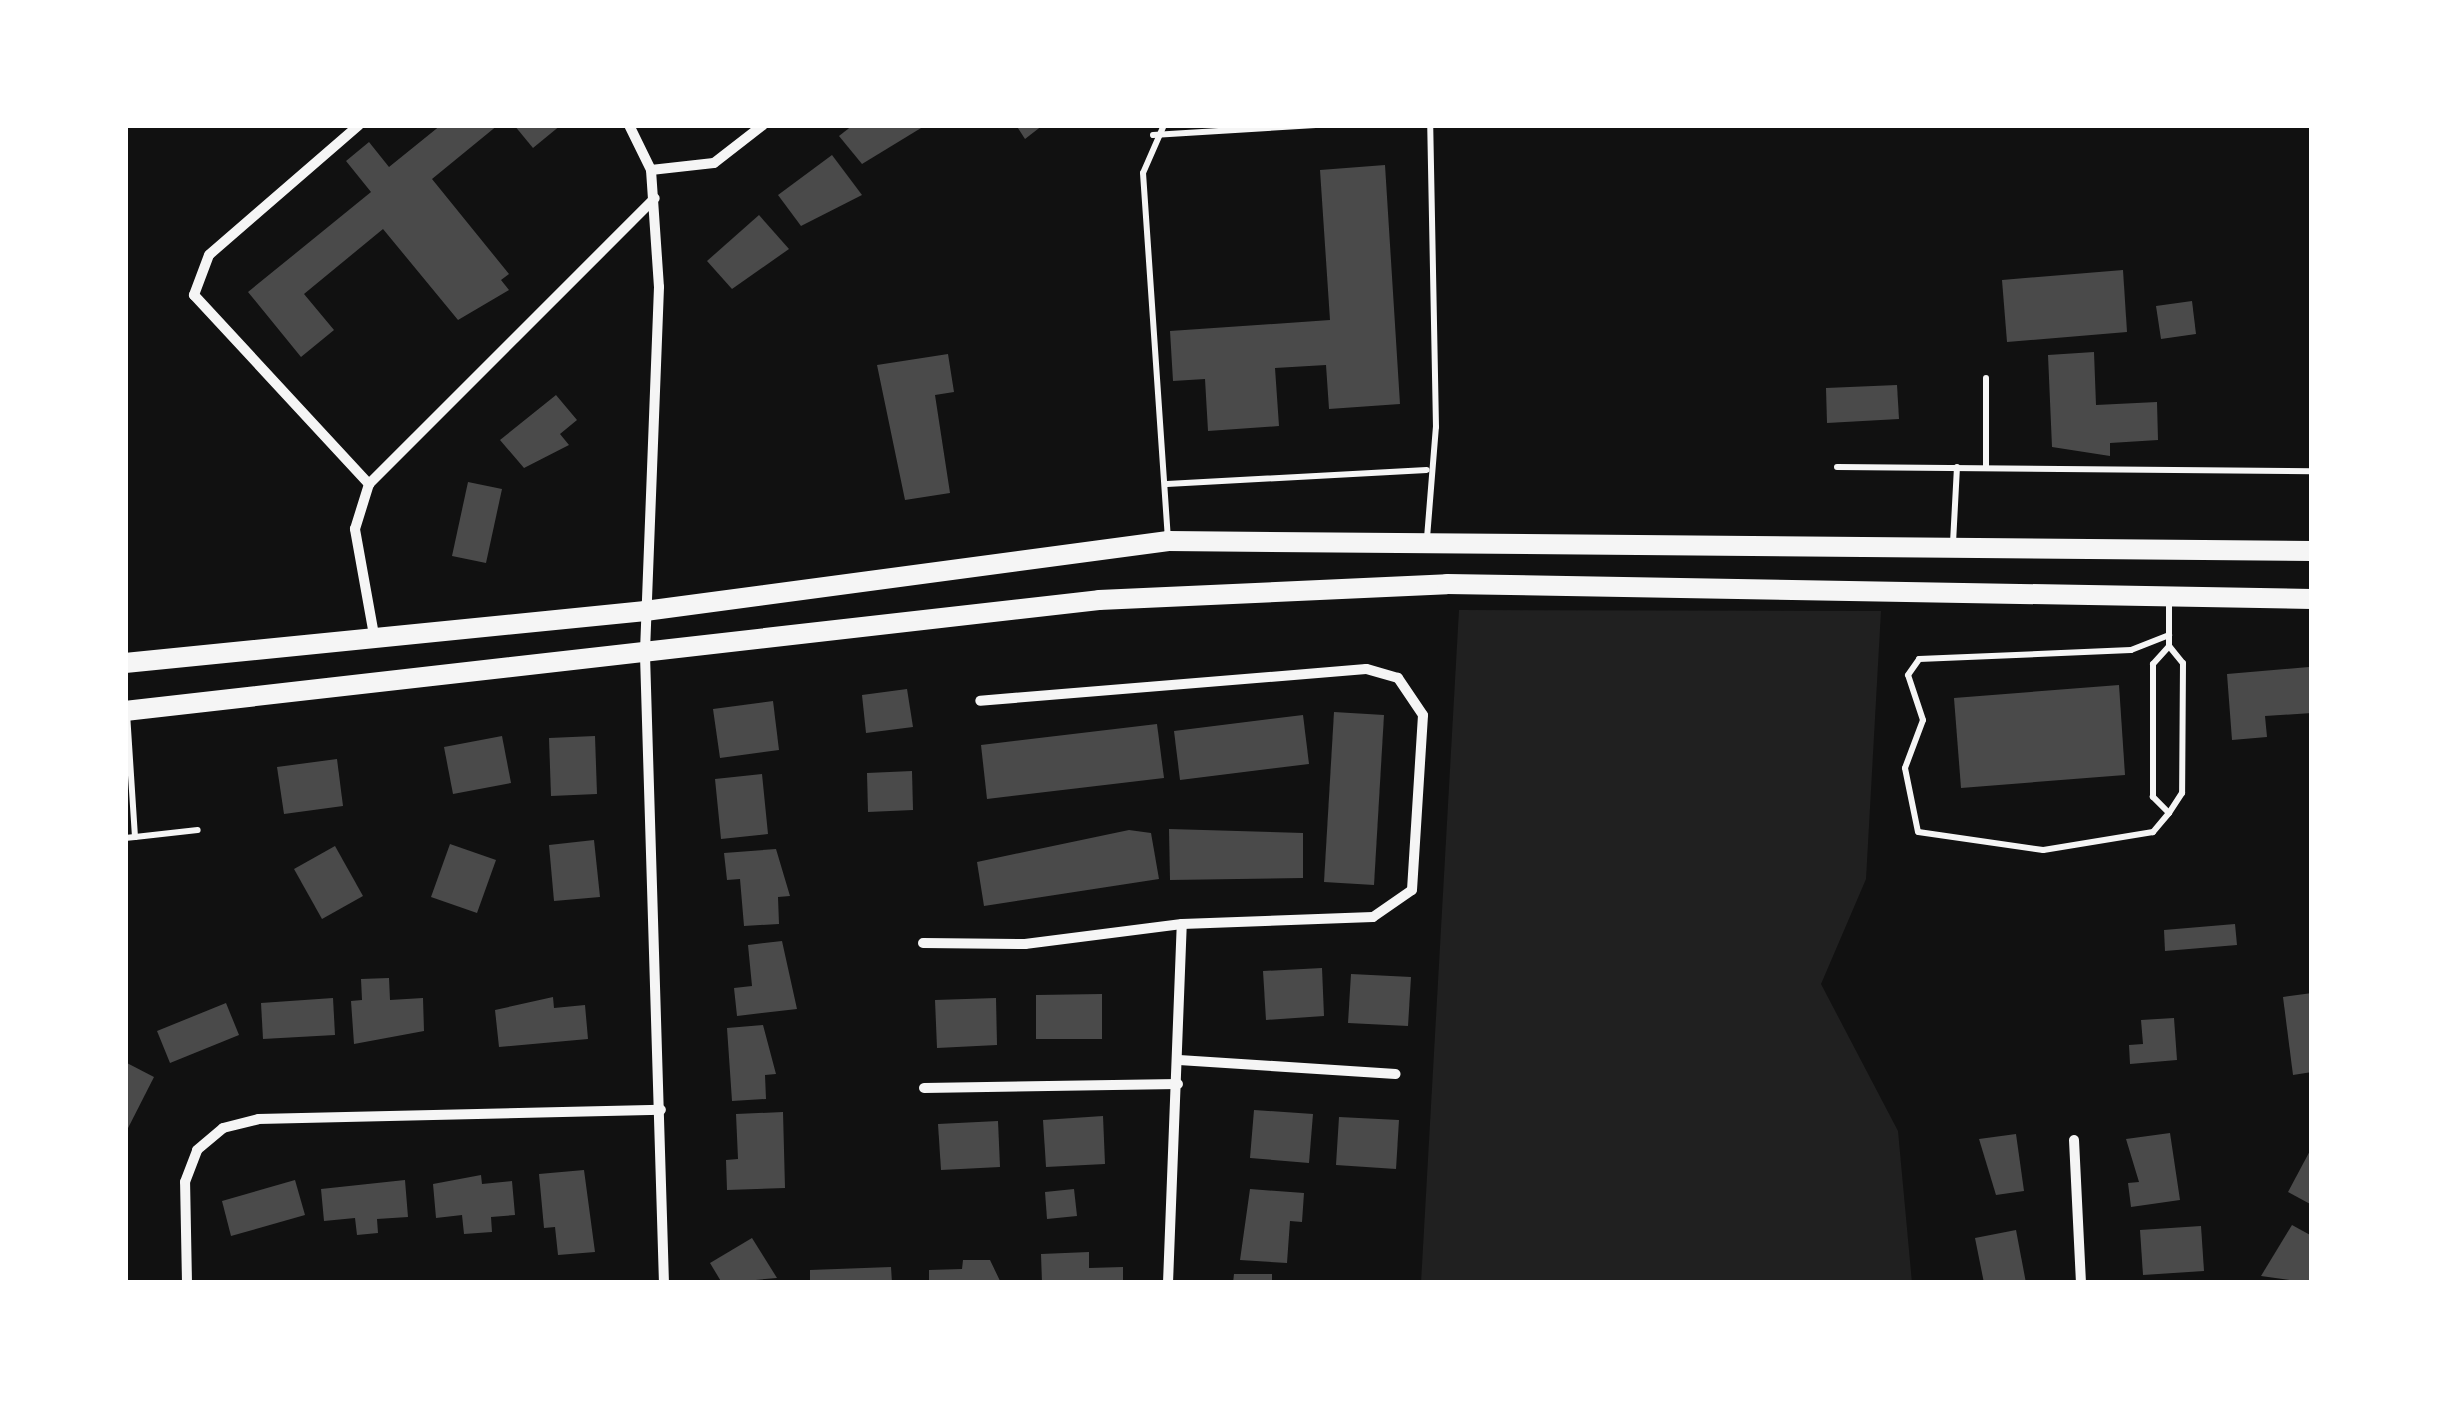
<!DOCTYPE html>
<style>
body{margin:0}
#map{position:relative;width:2437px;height:1408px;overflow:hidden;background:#111;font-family:"Exo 2",sans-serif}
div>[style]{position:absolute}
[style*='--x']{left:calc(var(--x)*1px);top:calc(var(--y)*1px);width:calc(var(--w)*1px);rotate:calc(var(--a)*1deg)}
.green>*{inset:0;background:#202020}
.building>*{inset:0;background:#4a4a4a}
.service>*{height:6px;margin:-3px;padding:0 3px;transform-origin:3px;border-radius:3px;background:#f5f5f5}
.minor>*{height:10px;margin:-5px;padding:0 5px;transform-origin:5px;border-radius:5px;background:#f5f5f5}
.primary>*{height:20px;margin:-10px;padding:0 10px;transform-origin:10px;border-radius:10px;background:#f5f5f5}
span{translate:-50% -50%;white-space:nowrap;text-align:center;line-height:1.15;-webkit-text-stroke:8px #fff;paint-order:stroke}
.frame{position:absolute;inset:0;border:128px solid #fff;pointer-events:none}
</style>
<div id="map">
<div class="green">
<i style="clip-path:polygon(1459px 610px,1881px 611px,1866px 879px,1821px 984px,1898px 1131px,1912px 1283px,1421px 1283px)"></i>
</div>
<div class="building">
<i style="clip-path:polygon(441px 125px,498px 125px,432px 179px,509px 274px,501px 280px,509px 290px,458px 320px,383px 229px,304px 294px,334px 330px,301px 357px,248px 292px,371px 192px,346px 161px,369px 142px,389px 167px)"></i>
<i style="clip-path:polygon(514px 125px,561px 125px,533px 148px)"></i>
<i style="clip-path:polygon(853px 125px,926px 125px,862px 164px,839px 136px)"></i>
<i style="clip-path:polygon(1016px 125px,1043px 125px,1025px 139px)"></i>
<i style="clip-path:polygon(832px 155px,862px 195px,801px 226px,778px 195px)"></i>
<i style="clip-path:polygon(1385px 165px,1400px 404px,1329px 409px,1326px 365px,1275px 368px,1279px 426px,1208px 431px,1205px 379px,1173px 381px,1170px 331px,1330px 320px,1320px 170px)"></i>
<i style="clip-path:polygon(759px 215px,789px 249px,732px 289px,707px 261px)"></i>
<i style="clip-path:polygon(2123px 270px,2127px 332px,2007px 342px,2002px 280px)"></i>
<i style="clip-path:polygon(2192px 301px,2196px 334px,2161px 339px,2156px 306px)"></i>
<i style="clip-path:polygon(2094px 352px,2096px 405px,2157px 402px,2158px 440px,2110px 443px,2110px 456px,2052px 447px,2048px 355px)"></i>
<i style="clip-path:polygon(948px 354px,954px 392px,935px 395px,950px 493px,905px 500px,877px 365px)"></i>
<i style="clip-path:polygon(1897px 385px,1899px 419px,1827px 423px,1826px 388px)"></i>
<i style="clip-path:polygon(556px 395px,577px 420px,560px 434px,569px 445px,524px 468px,500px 440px)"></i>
<i style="clip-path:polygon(468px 482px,502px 489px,486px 563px,452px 556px)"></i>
<i style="clip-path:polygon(2309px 667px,2312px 713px,2265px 716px,2267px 737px,2232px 740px,2227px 674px)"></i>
<i style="clip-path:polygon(2119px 685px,2125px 775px,1961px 788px,1954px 698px)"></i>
<i style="clip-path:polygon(907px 689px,913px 727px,866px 733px,862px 695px)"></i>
<i style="clip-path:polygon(773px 701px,779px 750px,720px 758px,713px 709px)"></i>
<i style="clip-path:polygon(1334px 712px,1384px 715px,1374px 885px,1324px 882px)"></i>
<i style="clip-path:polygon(1303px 715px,1309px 764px,1180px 780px,1174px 731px)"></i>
<i style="clip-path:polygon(1157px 724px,1164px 778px,987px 799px,981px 745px)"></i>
<i style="clip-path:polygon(502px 736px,511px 783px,453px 794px,444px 747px)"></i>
<i style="clip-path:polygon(595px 736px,597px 794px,551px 796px,549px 738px)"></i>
<i style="clip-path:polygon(337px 759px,343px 806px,284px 814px,277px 767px)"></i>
<i style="clip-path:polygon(912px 771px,913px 810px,868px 812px,867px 773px)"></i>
<i style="clip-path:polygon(762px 774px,768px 834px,721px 839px,715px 779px)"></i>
<i style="clip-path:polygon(1169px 829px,1303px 833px,1303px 878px,1170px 880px)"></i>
<i style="clip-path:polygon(1129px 830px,1151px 833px,1159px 879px,984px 906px,977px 862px)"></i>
<i style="clip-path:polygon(594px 840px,600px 897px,554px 901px,549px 845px)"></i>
<i style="clip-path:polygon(450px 844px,496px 860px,477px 913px,431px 897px)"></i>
<i style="clip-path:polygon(335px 846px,363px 896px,322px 919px,294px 869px)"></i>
<i style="clip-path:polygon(776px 849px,790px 896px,778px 897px,779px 924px,744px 926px,740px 879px,727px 880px,724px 853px)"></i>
<i style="clip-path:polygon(2235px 924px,2237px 945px,2165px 951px,2164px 930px)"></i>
<i style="clip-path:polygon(782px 941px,797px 1009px,737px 1016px,734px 988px,752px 986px,748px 945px)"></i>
<i style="clip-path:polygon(1322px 968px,1324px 1016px,1266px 1020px,1263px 971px)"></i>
<i style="clip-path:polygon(1351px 974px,1411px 977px,1408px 1026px,1348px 1023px)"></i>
<i style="clip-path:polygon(389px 978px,390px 1000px,423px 998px,424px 1031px,354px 1044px,351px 1001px,362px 1000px,361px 979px)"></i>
<i style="clip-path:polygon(2312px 993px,2312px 1072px,2293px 1075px,2283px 997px)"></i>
<i style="clip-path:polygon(1102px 994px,1102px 1039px,1036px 1039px,1036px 995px)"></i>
<i style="clip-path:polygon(553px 997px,554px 1008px,585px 1005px,588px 1039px,499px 1047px,495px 1010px)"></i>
<i style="clip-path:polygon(333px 998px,335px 1035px,263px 1039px,261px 1003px)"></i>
<i style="clip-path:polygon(996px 998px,997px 1045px,937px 1048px,935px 1000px)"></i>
<i style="clip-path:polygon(226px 1003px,239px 1035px,170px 1063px,157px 1031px)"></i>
<i style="clip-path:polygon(2174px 1018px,2177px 1060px,2130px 1064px,2129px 1045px,2143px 1044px,2141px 1020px)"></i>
<i style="clip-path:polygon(763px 1025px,776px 1074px,765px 1075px,766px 1099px,732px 1101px,727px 1028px)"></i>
<i style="clip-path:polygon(125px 1062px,154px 1077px,125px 1134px)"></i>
<i style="clip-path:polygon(1254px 1110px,1313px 1114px,1309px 1163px,1250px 1158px)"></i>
<i style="clip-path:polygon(783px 1112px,785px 1188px,727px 1190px,726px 1160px,738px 1159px,736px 1114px)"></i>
<i style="clip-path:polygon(1103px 1116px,1105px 1164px,1046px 1167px,1043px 1120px)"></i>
<i style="clip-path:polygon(1339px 1117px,1399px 1120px,1396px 1169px,1336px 1165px)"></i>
<i style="clip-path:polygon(998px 1121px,1000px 1167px,941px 1170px,938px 1124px)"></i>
<i style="clip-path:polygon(2170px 1133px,2180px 1200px,2131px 1207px,2128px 1183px,2139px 1182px,2126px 1139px)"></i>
<i style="clip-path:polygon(2016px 1134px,2024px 1191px,1996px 1195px,1979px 1139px)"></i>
<i style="clip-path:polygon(2312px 1147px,2312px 1205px,2288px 1192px)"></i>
<i style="clip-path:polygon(584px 1170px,595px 1252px,558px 1255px,555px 1227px,544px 1228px,539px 1174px)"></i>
<i style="clip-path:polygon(481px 1175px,482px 1184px,512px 1181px,515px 1215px,491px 1217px,492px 1232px,464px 1234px,462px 1215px,436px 1218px,433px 1184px)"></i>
<i style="clip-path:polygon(295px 1180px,305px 1215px,231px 1236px,222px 1201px)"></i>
<i style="clip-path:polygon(405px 1180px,408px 1217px,377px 1219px,378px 1233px,357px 1235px,355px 1218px,324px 1221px,321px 1189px)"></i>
<i style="clip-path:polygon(1074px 1189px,1077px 1216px,1047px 1219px,1045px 1192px)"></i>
<i style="clip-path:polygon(1250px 1189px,1304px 1193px,1302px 1222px,1290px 1221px,1287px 1263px,1240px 1260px)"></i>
<i style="clip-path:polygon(2292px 1225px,2312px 1236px,2312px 1283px,2261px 1276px)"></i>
<i style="clip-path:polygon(2201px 1226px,2204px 1271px,2143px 1275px,2140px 1230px)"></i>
<i style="clip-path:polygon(2016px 1230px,2026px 1283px,1984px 1283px,1975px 1238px)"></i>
<i style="clip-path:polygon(752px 1238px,777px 1278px,722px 1283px,710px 1263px)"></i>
<i style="clip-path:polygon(1089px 1252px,1089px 1268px,1123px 1267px,1123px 1283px,1042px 1283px,1041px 1254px)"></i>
<i style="clip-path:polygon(963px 1260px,990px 1260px,1001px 1283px,929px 1283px,929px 1270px,962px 1269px)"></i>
<i style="clip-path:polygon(891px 1267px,892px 1283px,810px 1283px,810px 1270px)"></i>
<i style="clip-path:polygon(1234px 1274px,1272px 1274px,1272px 1283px,1233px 1283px)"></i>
</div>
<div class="service">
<i style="--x:1164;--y:125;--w:52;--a:113.6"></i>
<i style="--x:1143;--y:173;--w:367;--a:86.1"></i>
<i style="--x:1153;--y:135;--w:163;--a:-3.5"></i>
<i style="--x:1986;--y:378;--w:88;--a:90"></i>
<i style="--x:1837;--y:467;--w:475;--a:0.5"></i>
<i style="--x:1167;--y:484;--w:260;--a:-3.1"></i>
<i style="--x:1427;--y:538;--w:111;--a:-85.4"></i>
<i style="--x:1436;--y:427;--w:302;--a:-91.1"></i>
<i style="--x:1953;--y:543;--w:76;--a:-87"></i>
<i style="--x:2169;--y:646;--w:44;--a:-90"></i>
<i style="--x:2169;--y:813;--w:23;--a:-135"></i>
<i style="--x:2153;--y:797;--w:133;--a:-90"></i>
<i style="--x:2153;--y:664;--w:24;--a:-48"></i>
<i style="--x:2169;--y:646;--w:22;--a:51"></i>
<i style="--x:2183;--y:663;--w:130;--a:90.4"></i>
<i style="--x:2182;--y:793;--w:24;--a:123"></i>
<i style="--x:2169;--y:813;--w:25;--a:130"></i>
<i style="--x:2153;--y:832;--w:111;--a:170.7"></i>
<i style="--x:2043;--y:850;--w:126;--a:-171.8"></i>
<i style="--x:1918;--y:832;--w:65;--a:-101.5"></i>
<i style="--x:1905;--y:768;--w:51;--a:-69.4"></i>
<i style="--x:1923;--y:720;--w:47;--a:-108.4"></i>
<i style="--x:1908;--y:675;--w:19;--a:-55"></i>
<i style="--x:1919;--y:659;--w:212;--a:-2.4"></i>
<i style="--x:2131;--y:650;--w:41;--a:-21.5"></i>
<i style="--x:135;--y:837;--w:63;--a:-6.3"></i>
<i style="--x:125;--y:838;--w:10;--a:-6"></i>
<i style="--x:135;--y:837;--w:125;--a:-93.7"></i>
</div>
<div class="minor">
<i style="--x:359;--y:125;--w:198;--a:139.1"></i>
<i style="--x:209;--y:255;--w:43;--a:110.6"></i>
<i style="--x:194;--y:295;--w:258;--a:47.2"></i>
<i style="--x:629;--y:125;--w:50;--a:63.9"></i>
<i style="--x:651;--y:170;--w:117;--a:86.1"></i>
<i style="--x:659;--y:287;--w:368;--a:92.2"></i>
<i style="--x:645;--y:655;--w:628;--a:88.27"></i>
<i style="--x:651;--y:170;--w:63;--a:-6.3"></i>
<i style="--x:714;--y:163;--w:62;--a:-37.8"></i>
<i style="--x:374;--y:635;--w:108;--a:-100.2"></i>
<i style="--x:355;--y:529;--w:47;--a:-72.7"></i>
<i style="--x:369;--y:484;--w:404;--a:-45"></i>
<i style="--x:923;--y:943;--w:102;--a:0.6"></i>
<i style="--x:1025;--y:944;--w:158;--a:-7.3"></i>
<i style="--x:1182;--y:924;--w:191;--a:-2.1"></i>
<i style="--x:1373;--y:917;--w:47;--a:-34.7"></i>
<i style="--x:1412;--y:890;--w:175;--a:-86.4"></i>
<i style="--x:1423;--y:715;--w:45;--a:-124"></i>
<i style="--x:1398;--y:678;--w:33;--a:-164"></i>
<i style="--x:1366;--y:669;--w:387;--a:175.3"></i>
<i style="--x:1179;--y:1060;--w:217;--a:3.7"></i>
<i style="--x:924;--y:1088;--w:254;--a:-0.9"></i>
<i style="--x:2074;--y:1140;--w:143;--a:87.2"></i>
<i style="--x:187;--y:1283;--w:101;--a:-91.1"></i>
<i style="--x:185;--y:1182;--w:34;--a:-69"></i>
<i style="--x:197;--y:1150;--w:34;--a:-40"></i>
<i style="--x:223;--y:1128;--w:36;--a:-14"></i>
<i style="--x:258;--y:1119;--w:403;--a:-1.3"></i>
<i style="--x:1168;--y:1283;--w:359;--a:-87.8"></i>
</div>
<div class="primary">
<i style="--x:125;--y:663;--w:523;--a:-5.71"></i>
<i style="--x:645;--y:611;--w:528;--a:-7.62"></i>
<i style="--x:1168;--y:541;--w:1144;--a:0.5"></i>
<i style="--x:125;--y:711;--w:980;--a:-6.5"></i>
<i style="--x:1099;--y:600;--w:348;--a:-2.6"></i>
<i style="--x:1447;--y:584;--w:865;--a:0.99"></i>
</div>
<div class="frame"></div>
</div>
